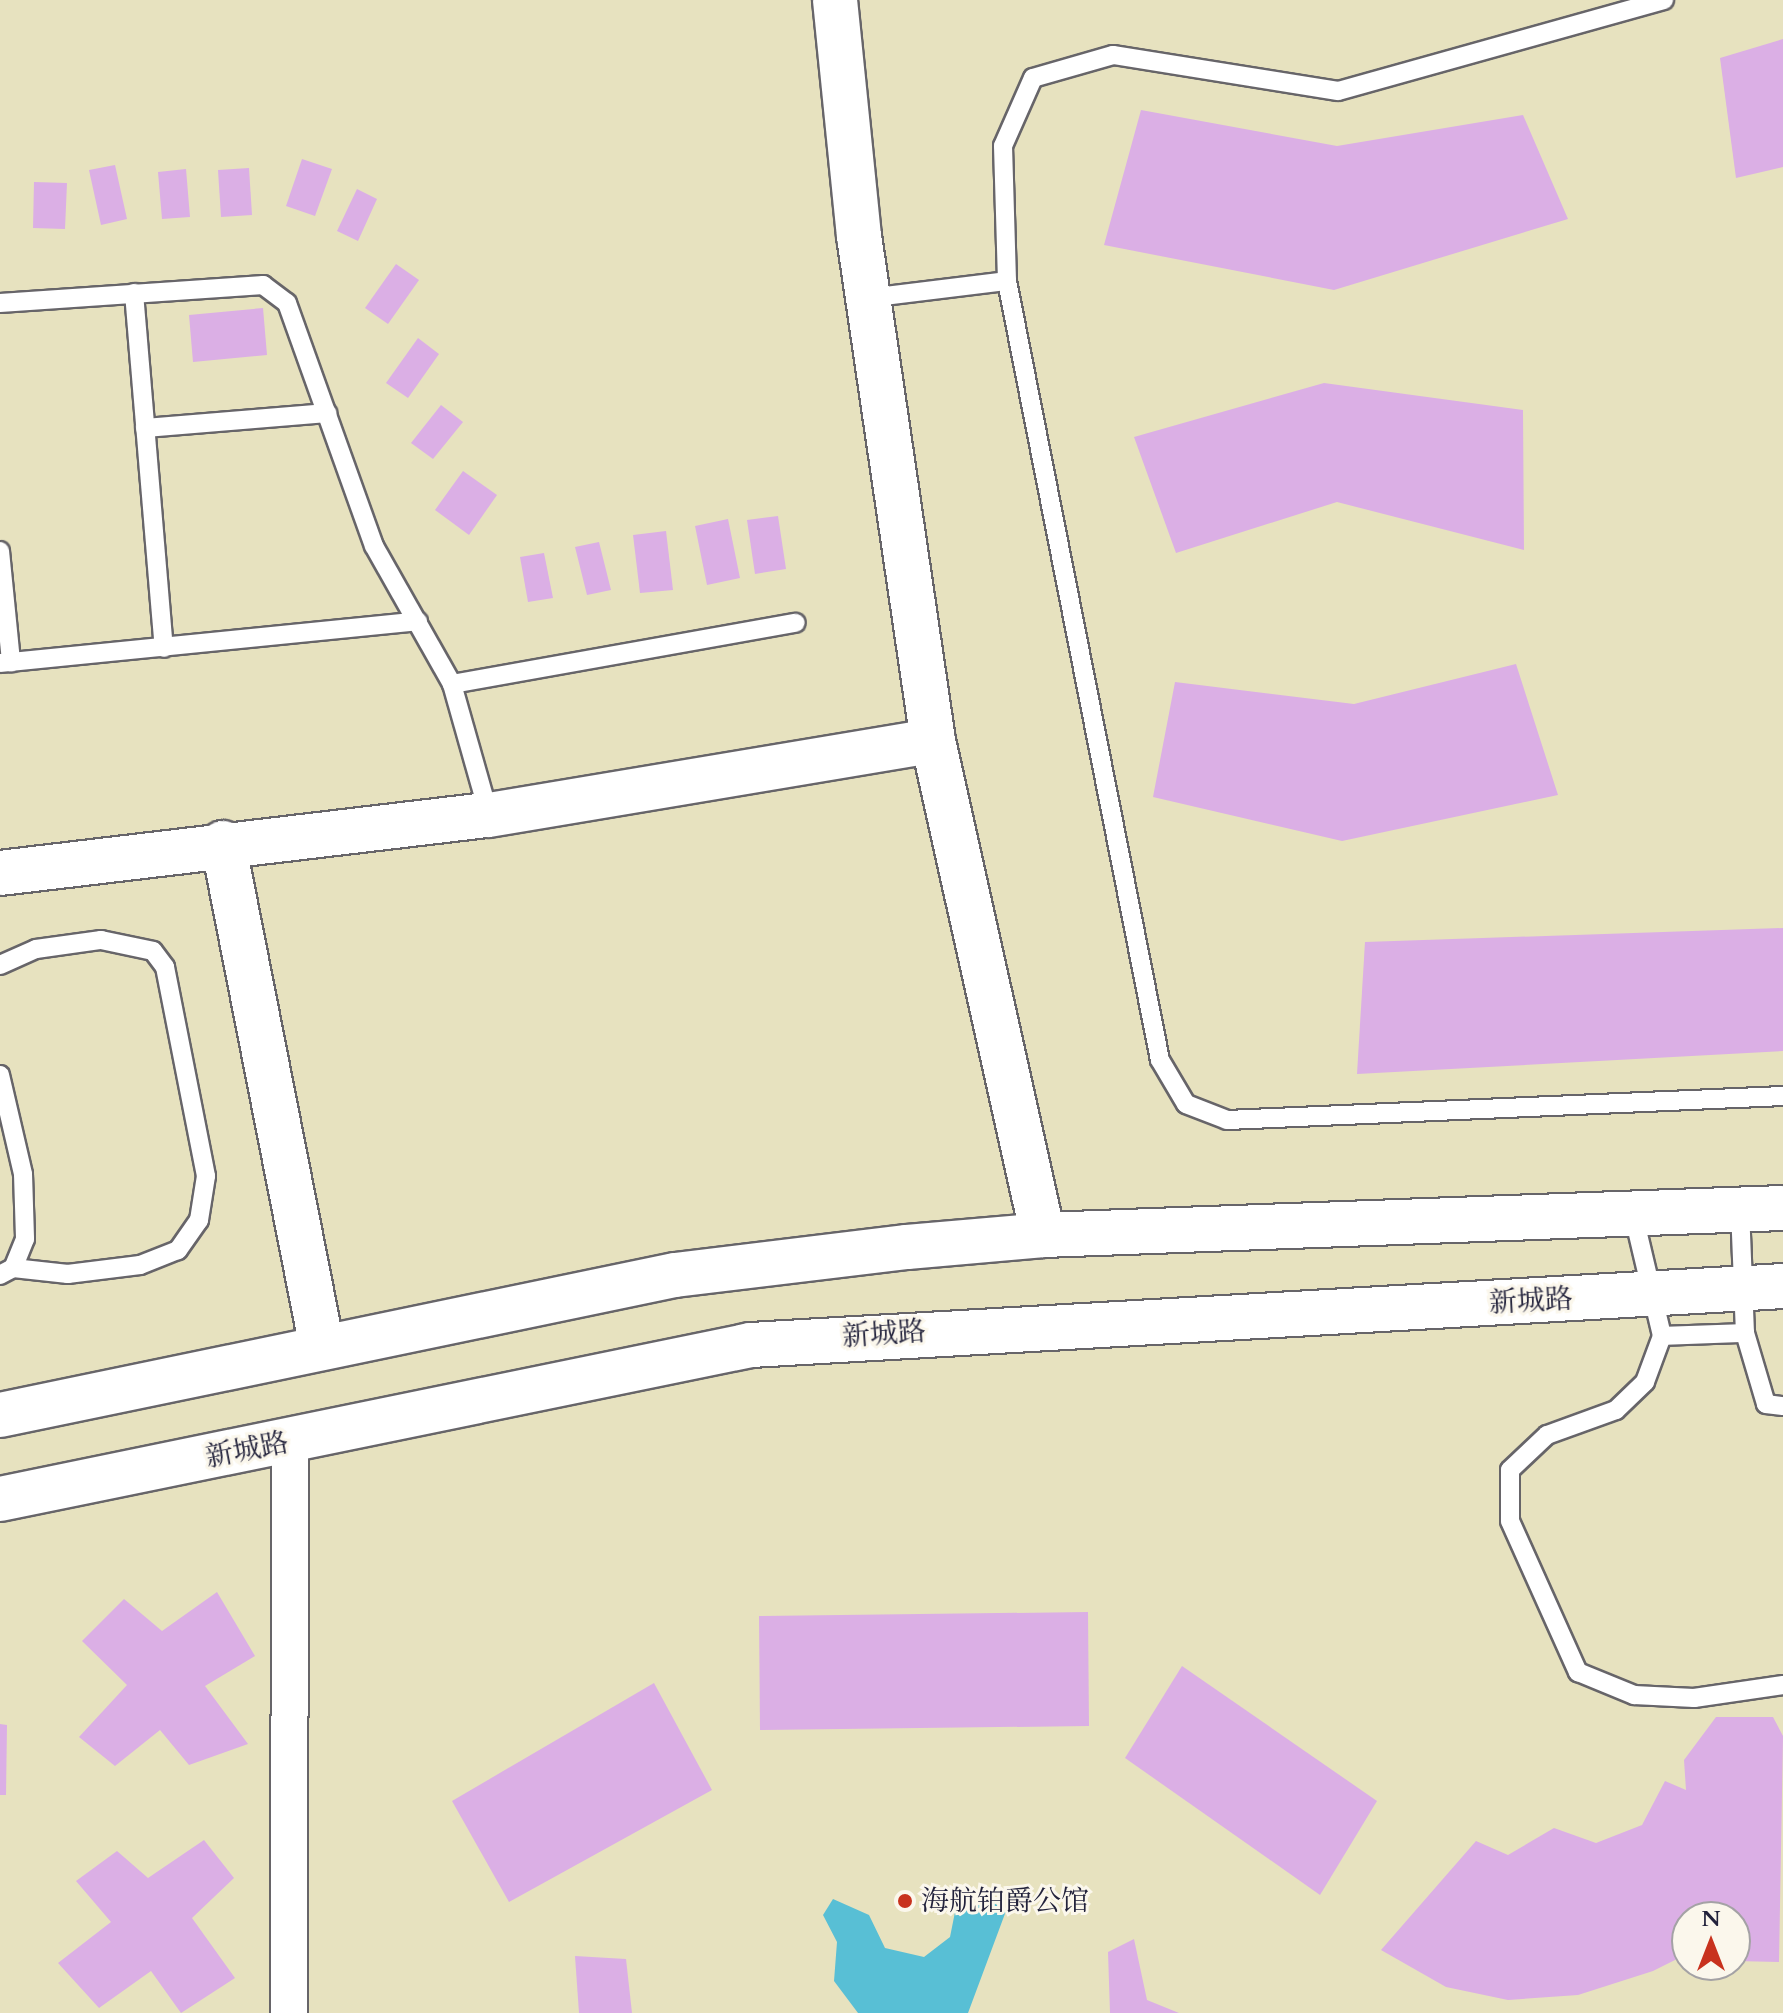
<!DOCTYPE html>
<meta charset="utf-8">
<style>
body{margin:0}
#map{position:relative;width:1783px;height:2013px;overflow:hidden;background:#e7e2bf;font-family:Cardo,"Noto Serif SC",serif}
div>[style]{position:absolute}
[style*='--x']{left:calc(var(--x)*1px);top:calc(var(--y)*1px);width:calc(var(--w)*1px);rotate:calc(var(--a)*1deg)}
.water>*{inset:0;background:#58bfd5}
.building>*{inset:0;background:#dbafe5}
.roads{filter:drop-shadow(2px 0 #676569) drop-shadow(-2px 0 #676569) drop-shadow(0 2px #676569) drop-shadow(0 -2px #676569)}
.lane>*{height:18px;margin:-9px;padding:0 9px;transform-origin:9px;border-radius:9px;background:#fff}
.street>*{height:36px;margin:-18px;padding:0 18px;transform-origin:18px;border-radius:18px;background:#fff}
.secondary>*{height:44px;margin:-22px;padding:0 22px;transform-origin:22px;border-radius:22px;background:#fff}
.primary>*{height:44px;margin:-22px;padding:0 22px;transform-origin:22px;border-radius:22px;background:#fff}
.dots>*{width:22px;height:22px;translate:-50% -50%;box-sizing:border-box;border:4px solid #fbf7ec;border-radius:50%}
span{translate:-50% -50%;white-space:nowrap;text-align:center;line-height:1.15;-webkit-text-stroke:6px #fbf7ec;paint-order:stroke}
.street-label{font-size:28px;color:#22223b}
.poi-label{font-size:28px;color:#22223b}
.left{translate:0 -50%;text-align:left}
.north{position:absolute;left:1671px;top:1901px;width:80px;height:80px;box-sizing:border-box;background:#fbf7ec;border:2px solid #a4a2a5;border-radius:50%;rotate:0deg;font-size:22px;font-weight:700;line-height:32px;text-align:center;color:#22223b}
.north::after{content:'';display:block;margin:auto;width:28px;height:36px;background:#c8321e;clip-path:polygon(50% 0,100% 100%,50% 72%,0 100%)}
</style>
<div id="map">
<div class="water">
<i style="clip-path:polygon(833px 1899px,869px 1915px,885px 1948px,924px 1957px,950px 1937px,955px 1912px,991px 1901px,1006px 1911px,968px 2013px,858px 2013px,834px 1981px,837px 1942px,823px 1915px)"></i>
</div>
<div class="building">
<i style="clip-path:polygon(1783px 39px,1783px 167px,1736px 178px,1720px 58px)"></i>
<i style="clip-path:polygon(1141px 110px,1337px 146px,1523px 115px,1568px 219px,1334px 290px,1104px 245px)"></i>
<i style="clip-path:polygon(302px 159px,332px 169px,315px 216px,286px 206px)"></i>
<i style="clip-path:polygon(115px 165px,127px 219px,101px 225px,89px 170px)"></i>
<i style="clip-path:polygon(249px 168px,252px 215px,221px 217px,218px 170px)"></i>
<i style="clip-path:polygon(186px 169px,190px 217px,162px 219px,158px 172px)"></i>
<i style="clip-path:polygon(34px 182px,67px 183px,65px 229px,33px 228px)"></i>
<i style="clip-path:polygon(357px 189px,377px 199px,358px 241px,337px 231px)"></i>
<i style="clip-path:polygon(396px 264px,419px 280px,388px 324px,365px 308px)"></i>
<i style="clip-path:polygon(263px 308px,267px 355px,193px 362px,189px 315px)"></i>
<i style="clip-path:polygon(418px 338px,439px 354px,408px 398px,386px 383px)"></i>
<i style="clip-path:polygon(1324px 383px,1523px 410px,1524px 550px,1337px 502px,1176px 553px,1134px 437px)"></i>
<i style="clip-path:polygon(441px 405px,463px 422px,433px 459px,411px 443px)"></i>
<i style="clip-path:polygon(463px 471px,497px 495px,469px 535px,435px 510px)"></i>
<i style="clip-path:polygon(778px 516px,786px 569px,755px 574px,747px 520px)"></i>
<i style="clip-path:polygon(728px 519px,740px 578px,707px 585px,695px 526px)"></i>
<i style="clip-path:polygon(666px 531px,673px 590px,640px 593px,633px 535px)"></i>
<i style="clip-path:polygon(599px 542px,611px 590px,587px 595px,575px 547px)"></i>
<i style="clip-path:polygon(544px 553px,553px 598px,528px 602px,520px 557px)"></i>
<i style="clip-path:polygon(1516px 664px,1558px 795px,1342px 841px,1153px 797px,1175px 682px,1354px 704px)"></i>
<i style="clip-path:polygon(1783px 928px,1783px 1051px,1357px 1074px,1365px 942px)"></i>
<i style="clip-path:polygon(217px 1592px,255px 1656px,205px 1686px,248px 1744px,189px 1765px,160px 1730px,115px 1766px,79px 1737px,127px 1685px,82px 1641px,124px 1599px,162px 1631px)"></i>
<i style="clip-path:polygon(1088px 1612px,1089px 1726px,760px 1730px,759px 1616px)"></i>
<i style="clip-path:polygon(1182px 1666px,1377px 1801px,1320px 1895px,1125px 1758px)"></i>
<i style="clip-path:polygon(654px 1683px,712px 1790px,509px 1902px,452px 1801px)"></i>
<i style="clip-path:polygon(1716px 1717px,1773px 1717px,1783px 1736px,1779px 1962px,1735px 1961px,1735px 1917px,1687px 1917px,1687px 1954px,1653px 1971px,1578px 1995px,1508px 2000px,1446px 1987px,1381px 1950px,1476px 1841px,1508px 1855px,1554px 1828px,1596px 1843px,1642px 1825px,1665px 1781px,1686px 1790px,1684px 1760px)"></i>
<i style="clip-path:polygon(0 1724px,7px 1725px,6px 1795px,0 1795px)"></i>
<i style="clip-path:polygon(204px 1840px,234px 1878px,192px 1918px,235px 1978px,181px 2013px,151px 1971px,99px 2008px,58px 1963px,111px 1922px,76px 1881px,117px 1851px,148px 1878px)"></i>
<i style="clip-path:polygon(1134px 1939px,1147px 2000px,1179px 2013px,1110px 2013px,1108px 1952px)"></i>
<i style="clip-path:polygon(575px 1956px,626px 1959px,632px 2013px,579px 2013px)"></i>
</div>
<div class="roads">
<div class="lane">
<i style="--x:1664;--y:0;--w:338;--a:164.4"></i>
<i style="--x:1338;--y:91;--w:228;--a:-170.9"></i>
<i style="--x:1113;--y:55;--w:83;--a:164"></i>
<i style="--x:1033;--y:78;--w:74;--a:113.8"></i>
<i style="--x:1003;--y:146;--w:135;--a:88.3"></i>
<i style="--x:1007;--y:281;--w:794;--a:78.89"></i>
<i style="--x:1160;--y:1060;--w:51;--a:59.4"></i>
<i style="--x:1186;--y:1104;--w:44;--a:21.3"></i>
<i style="--x:1227;--y:1120;--w:557;--a:-2.47"></i>
<i style="--x:134;--y:293;--w:356;--a:85.2"></i>
<i style="--x:868;--y:298;--w:140;--a:-7"></i>
<i style="--x:0;--y:303;--w:264;--a:-3.9"></i>
<i style="--x:263;--y:285;--w:30;--a:37"></i>
<i style="--x:287;--y:303;--w:258;--a:70.3"></i>
<i style="--x:374;--y:546;--w:159;--a:60.5"></i>
<i style="--x:452;--y:684;--w:136;--a:74.2"></i>
<i style="--x:145;--y:428;--w:183;--a:-4.7"></i>
<i style="--x:0;--y:551;--w:112;--a:84.3"></i>
<i style="--x:0;--y:663;--w:420;--a:-5.7"></i>
<i style="--x:452;--y:684;--w:349;--a:-10.1"></i>
<i style="--x:0;--y:965;--w:39;--a:-24"></i>
<i style="--x:36;--y:949;--w:66;--a:-7.9"></i>
<i style="--x:101;--y:940;--w:53;--a:11.9"></i>
<i style="--x:153;--y:951;--w:20;--a:53"></i>
<i style="--x:165;--y:967;--w:213;--a:78.9"></i>
<i style="--x:206;--y:1176;--w:45;--a:99"></i>
<i style="--x:199;--y:1220;--w:37;--a:125"></i>
<i style="--x:178;--y:1250;--w:41;--a:158.5"></i>
<i style="--x:140;--y:1265;--w:73;--a:172.9"></i>
<i style="--x:68;--y:1274;--w:55;--a:-173.8"></i>
<i style="--x:13;--y:1268;--w:15;--a:152"></i>
<i style="--x:0;--y:1075;--w:102;--a:76.9"></i>
<i style="--x:23;--y:1174;--w:65;--a:88.2"></i>
<i style="--x:25;--y:1239;--w:31;--a:112"></i>
<i style="--x:1740;--y:1209;--w:124;--a:87.7"></i>
<i style="--x:1745;--y:1333;--w:74;--a:73.5"></i>
<i style="--x:1766;--y:1404;--w:17;--a:7"></i>
<i style="--x:1633;--y:1213;--w:126;--a:76.7"></i>
<i style="--x:1662;--y:1336;--w:49;--a:110.3"></i>
<i style="--x:1645;--y:1382;--w:40;--a:136"></i>
<i style="--x:1616;--y:1410;--w:73;--a:160.1"></i>
<i style="--x:1547;--y:1435;--w:51;--a:136.6"></i>
<i style="--x:1510;--y:1470;--w:51;--a:90"></i>
<i style="--x:1510;--y:1521;--w:166;--a:65.8"></i>
<i style="--x:1578;--y:1672;--w:61;--a:22.3"></i>
<i style="--x:1634;--y:1695;--w:60;--a:2.9"></i>
<i style="--x:1694;--y:1698;--w:90;--a:-8.3"></i>
<i style="--x:1662;--y:1336;--w:83;--a:-2.1"></i>
</div>
<div class="street">
<i style="--x:289;--y:2013;--w:571;--a:-89.9"></i>
</div>
<div class="secondary">
<i style="--x:835;--y:0;--w:237;--a:84.2"></i>
<i style="--x:859;--y:236;--w:510;--a:81.66"></i>
<i style="--x:933;--y:741;--w:506;--a:77.45"></i>
<i style="--x:223;--y:843;--w:514;--a:78.89"></i>
<i style="--x:0;--y:873;--w:492;--a:-6.8"></i>
<i style="--x:489;--y:815;--w:450;--a:-9.5"></i>
</div>
<div class="primary">
<i style="--x:0;--y:1415;--w:689;--a:-11.72"></i>
<i style="--x:675;--y:1275;--w:234;--a:-6.9"></i>
<i style="--x:907;--y:1247;--w:137;--a:-5"></i>
<i style="--x:1043;--y:1235;--w:740;--a:-2.09"></i>
<i style="--x:0;--y:1499;--w:767;--a:-11.59"></i>
<i style="--x:751;--y:1345;--w:1034;--a:-3.27"></i>
</div>
</div>
<div class="dots">
<i style="left:905px;top:1901px;background:#c8321e"></i>
</div>
<div class="street-label">
<span style="left:1531px;top:1301px;rotate:-3deg">新城路</span>
<span style="left:884px;top:1334px;rotate:-4deg">新城路</span>
<span style="left:247px;top:1450px;rotate:-11deg">新城路</span>
</div>
<div class="poi-label">
<span class="left" style="left:921px;top:1901px">海航铂爵公馆</span>
</div>
<div class="north">N</div>
</div>
